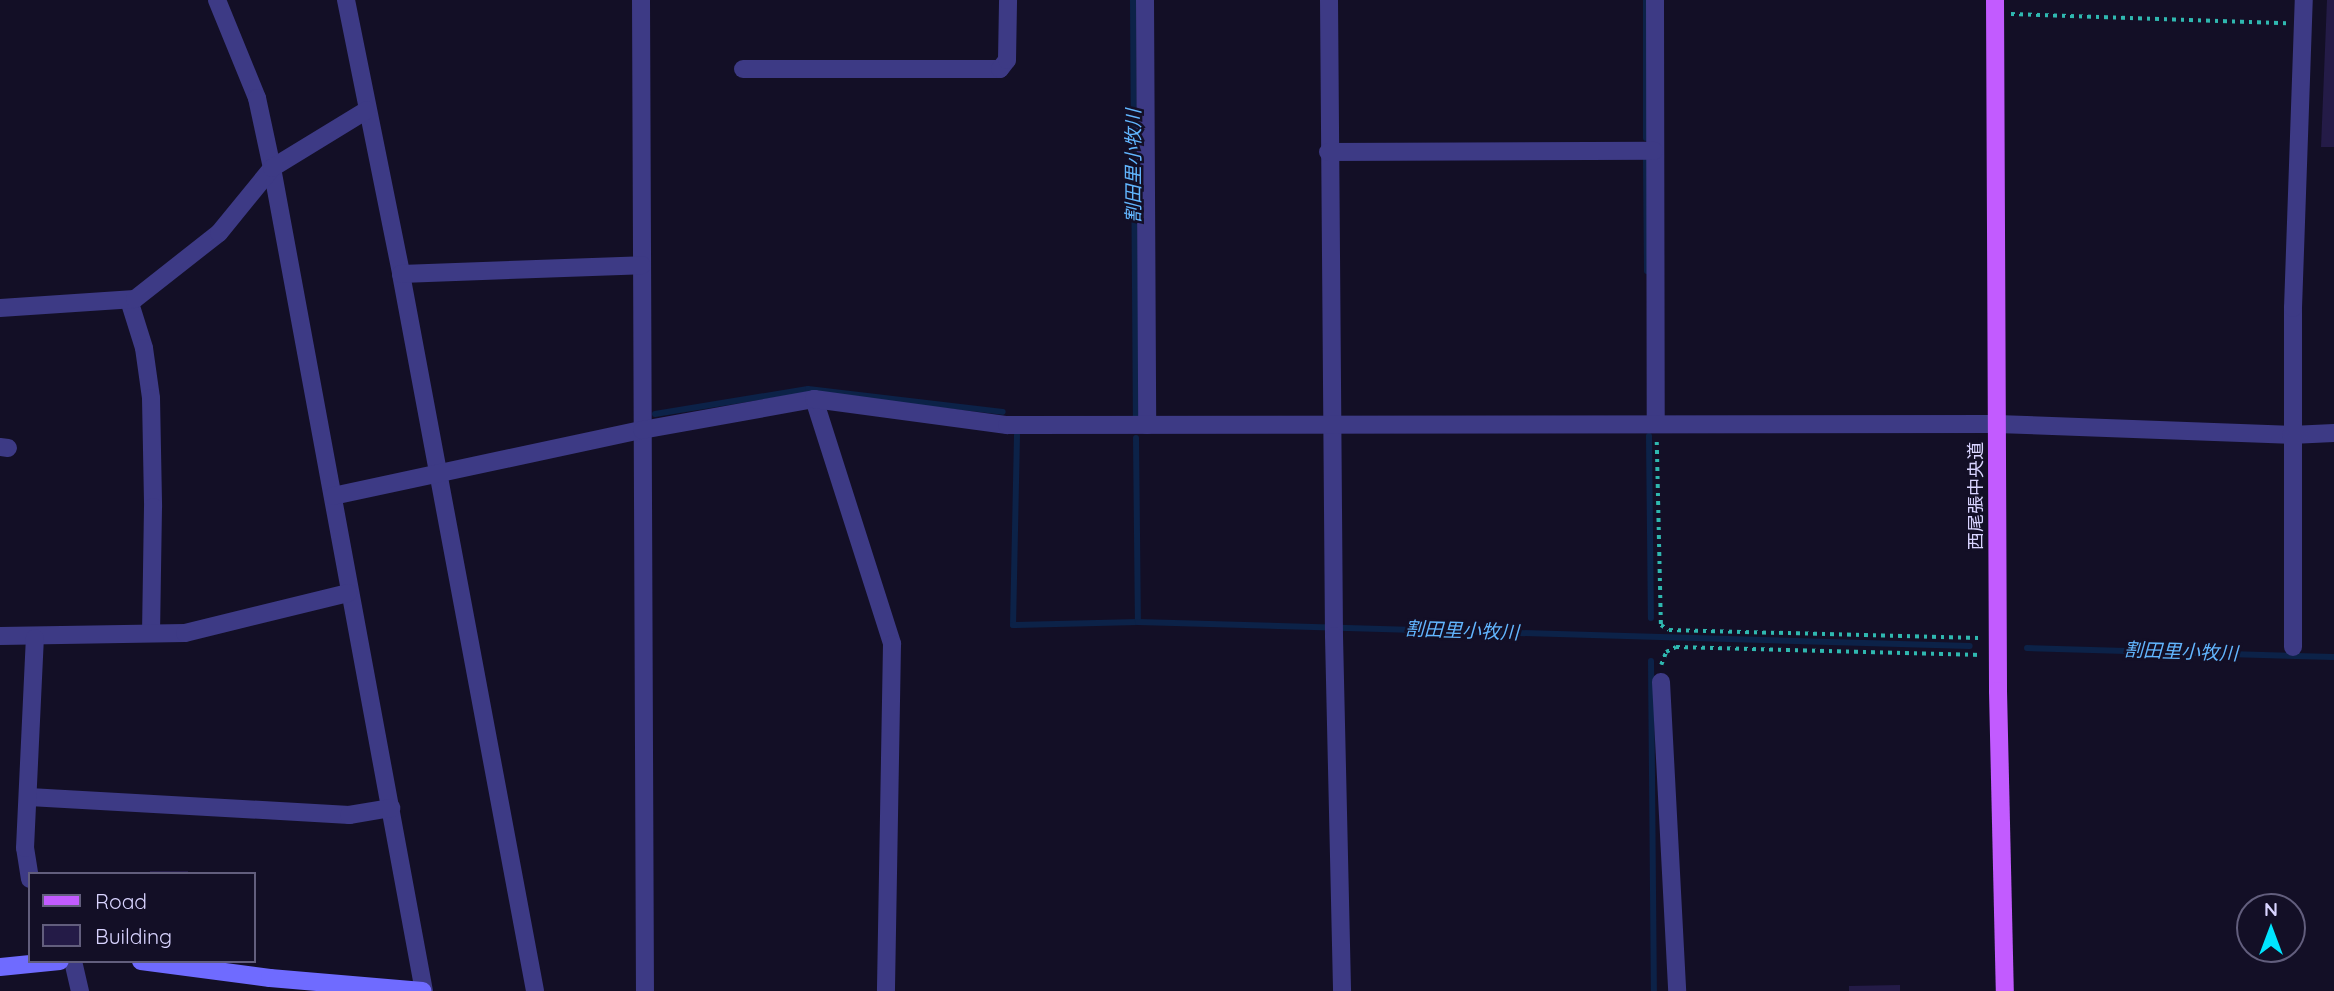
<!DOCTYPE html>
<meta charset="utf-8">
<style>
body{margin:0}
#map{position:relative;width:2334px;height:991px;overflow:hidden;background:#130f26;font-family:Quicksand,"Noto Sans JP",sans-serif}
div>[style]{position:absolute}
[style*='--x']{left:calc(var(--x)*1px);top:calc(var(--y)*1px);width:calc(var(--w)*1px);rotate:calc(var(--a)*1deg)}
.stream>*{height:6px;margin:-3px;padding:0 3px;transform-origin:3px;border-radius:3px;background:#0c2248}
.building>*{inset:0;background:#241b47}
.path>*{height:3.5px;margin-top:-1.75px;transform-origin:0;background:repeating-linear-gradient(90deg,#2fb8b0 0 3.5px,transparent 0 8.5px)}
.minor>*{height:18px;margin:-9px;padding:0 9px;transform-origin:9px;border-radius:9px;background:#3d3a85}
.secondary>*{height:18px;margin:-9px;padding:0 9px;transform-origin:9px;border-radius:9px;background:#6f6bff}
.primary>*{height:18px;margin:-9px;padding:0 9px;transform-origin:9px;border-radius:9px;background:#c25bff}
span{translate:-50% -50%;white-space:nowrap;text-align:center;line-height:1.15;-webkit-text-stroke:5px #130f26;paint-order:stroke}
.street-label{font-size:18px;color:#d9d4ff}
.water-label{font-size:19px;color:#62b6ff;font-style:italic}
.legend{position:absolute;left:28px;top:872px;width:228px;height:91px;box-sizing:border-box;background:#130f26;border:2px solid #625e7d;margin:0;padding:9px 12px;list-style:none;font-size:21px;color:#d9d4ff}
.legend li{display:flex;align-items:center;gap:14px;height:35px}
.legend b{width:35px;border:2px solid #625e7d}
.north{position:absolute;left:2236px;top:893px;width:70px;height:70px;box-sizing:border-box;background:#130f26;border:2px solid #625e7d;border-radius:50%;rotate:0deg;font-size:19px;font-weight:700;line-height:28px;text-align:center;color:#d9d4ff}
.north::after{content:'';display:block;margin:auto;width:24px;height:32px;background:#00e5ff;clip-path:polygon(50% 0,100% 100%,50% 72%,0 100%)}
</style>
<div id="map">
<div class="stream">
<i style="--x:1133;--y:0;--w:416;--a:89.6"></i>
<i style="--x:1646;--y:138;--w:138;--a:-90"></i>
<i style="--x:1646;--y:158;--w:113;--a:89.5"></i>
<i style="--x:655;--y:414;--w:155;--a:-9.3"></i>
<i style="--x:808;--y:389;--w:196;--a:6.7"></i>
<i style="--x:1017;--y:435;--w:190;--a:91.2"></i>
<i style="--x:1013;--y:625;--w:125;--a:-1.4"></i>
<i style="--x:1649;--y:436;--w:182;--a:89.4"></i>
<i style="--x:1136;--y:438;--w:184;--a:89.4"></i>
<i style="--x:1138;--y:622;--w:832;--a:1.65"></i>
<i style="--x:2027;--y:648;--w:307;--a:1.7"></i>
<i style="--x:1651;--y:661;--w:330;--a:89.5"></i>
</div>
<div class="building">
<i style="clip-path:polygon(2327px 0,2334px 0,2334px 147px,2321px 147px)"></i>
<i style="clip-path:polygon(150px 871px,188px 871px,188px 874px,150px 874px)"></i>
<i style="clip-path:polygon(1900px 985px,1900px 991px,1849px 991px,1849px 986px)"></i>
</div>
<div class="path">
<i style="--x:2011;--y:14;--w:276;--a:1.9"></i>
<i style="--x:1657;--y:442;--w:183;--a:88.7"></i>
<i style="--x:1661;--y:625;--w:9;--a:32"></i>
<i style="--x:1669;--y:630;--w:310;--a:1.5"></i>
<i style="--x:1661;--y:665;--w:14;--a:-69"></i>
<i style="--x:1666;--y:652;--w:11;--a:-27"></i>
<i style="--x:1676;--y:647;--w:306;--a:1.5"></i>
</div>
<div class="minor">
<i style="--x:217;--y:0;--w:106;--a:67.8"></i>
<i style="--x:257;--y:98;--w:72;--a:77.9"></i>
<i style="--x:272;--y:168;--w:837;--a:79.54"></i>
<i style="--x:346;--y:0;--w:279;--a:78.6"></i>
<i style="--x:401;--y:274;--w:729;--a:79.41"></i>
<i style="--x:641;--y:0;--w:991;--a:89.77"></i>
<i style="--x:1145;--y:0;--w:425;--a:89.7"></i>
<i style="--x:1329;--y:0;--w:636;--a:89.55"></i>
<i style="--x:1334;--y:636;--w:355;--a:88.7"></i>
<i style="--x:1655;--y:0;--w:422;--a:89.9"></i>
<i style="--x:743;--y:69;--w:257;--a:0"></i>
<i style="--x:1000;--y:69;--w:11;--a:-52"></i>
<i style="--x:1007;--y:60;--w:60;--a:-89"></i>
<i style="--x:1328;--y:152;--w:326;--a:-0.2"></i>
<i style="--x:401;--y:274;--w:241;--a:-2.1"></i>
<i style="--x:129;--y:300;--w:50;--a:72.6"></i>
<i style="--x:144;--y:348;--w:50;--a:82"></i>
<i style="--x:151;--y:398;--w:109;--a:88.9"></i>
<i style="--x:153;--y:507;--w:126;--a:90.9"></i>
<i style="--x:0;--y:308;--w:135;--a:-3.8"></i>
<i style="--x:135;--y:299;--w:107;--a:-38.2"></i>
<i style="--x:219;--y:233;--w:84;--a:-50.8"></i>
<i style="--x:272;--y:168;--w:111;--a:-31.4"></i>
<i style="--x:814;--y:399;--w:257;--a:72.3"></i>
<i style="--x:892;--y:644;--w:347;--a:91"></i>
<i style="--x:0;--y:447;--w:8;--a:7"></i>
<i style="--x:333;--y:496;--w:316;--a:-12.1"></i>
<i style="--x:642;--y:430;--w:175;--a:-10.2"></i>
<i style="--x:814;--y:399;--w:195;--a:7.7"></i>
<i style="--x:1007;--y:425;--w:990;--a:-0.06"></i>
<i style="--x:1997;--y:424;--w:294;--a:2.1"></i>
<i style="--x:2291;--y:435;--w:43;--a:-2.7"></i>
<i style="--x:0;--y:636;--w:185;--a:-0.9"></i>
<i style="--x:185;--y:633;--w:168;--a:-13.8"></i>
<i style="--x:2293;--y:647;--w:339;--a:-90"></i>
<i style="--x:2293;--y:308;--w:308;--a:-88"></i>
<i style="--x:1661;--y:682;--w:309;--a:87"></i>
<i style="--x:29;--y:797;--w:321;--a:3.2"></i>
<i style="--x:349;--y:815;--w:43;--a:-9.5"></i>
<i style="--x:30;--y:879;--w:31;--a:-99"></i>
<i style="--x:25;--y:848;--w:210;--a:-87.3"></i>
<i style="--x:73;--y:961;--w:31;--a:77"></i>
</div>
<div class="secondary">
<i style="--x:141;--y:961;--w:130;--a:7.5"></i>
<i style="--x:270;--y:978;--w:153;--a:4.9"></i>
<i style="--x:0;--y:967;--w:60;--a:-5.7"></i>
</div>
<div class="primary">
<i style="--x:1995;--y:0;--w:691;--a:89.75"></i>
<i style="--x:1998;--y:691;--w:300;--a:88.7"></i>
</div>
<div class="street-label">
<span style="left:1976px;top:496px;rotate:-90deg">西尾張中央道</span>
</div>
<div class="water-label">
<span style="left:1134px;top:166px;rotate:-90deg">割田里小牧川</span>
<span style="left:1462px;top:631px;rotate:2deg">割田里小牧川</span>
<span style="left:2181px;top:652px;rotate:2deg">割田里小牧川</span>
</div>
<ul class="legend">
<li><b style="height:9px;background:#c25bff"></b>Road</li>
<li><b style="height:19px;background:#241b47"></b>Building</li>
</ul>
<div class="north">N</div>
</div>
